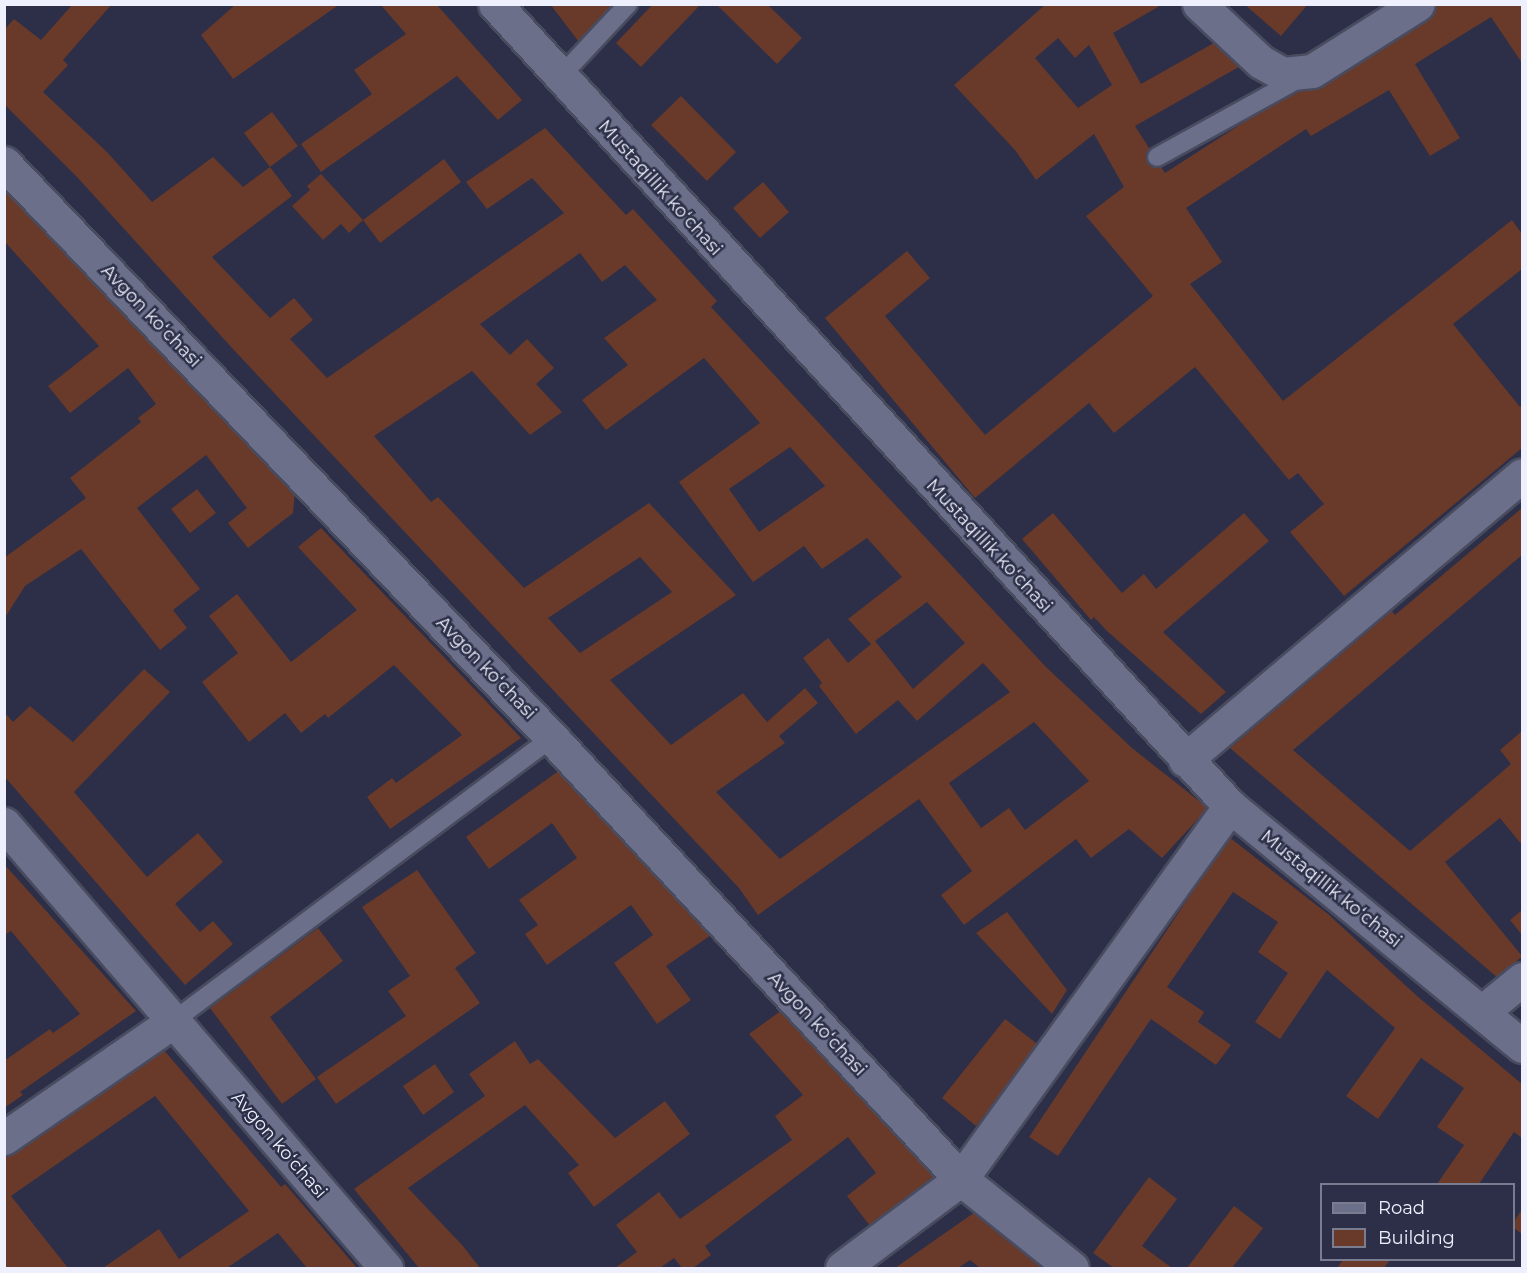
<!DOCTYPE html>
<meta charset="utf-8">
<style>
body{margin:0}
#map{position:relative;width:1527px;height:1273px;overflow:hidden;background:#2c2f47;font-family:Montserrat,sans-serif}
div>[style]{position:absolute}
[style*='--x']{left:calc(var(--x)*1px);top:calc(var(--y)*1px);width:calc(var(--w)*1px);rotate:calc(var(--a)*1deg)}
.building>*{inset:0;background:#693929}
.roads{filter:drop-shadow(2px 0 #494b5f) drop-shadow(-2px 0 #494b5f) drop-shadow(0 2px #494b5f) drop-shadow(0 -2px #494b5f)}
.service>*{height:18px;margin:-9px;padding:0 9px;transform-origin:9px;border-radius:9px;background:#6b6f8a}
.minor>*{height:33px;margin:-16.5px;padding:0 16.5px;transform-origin:16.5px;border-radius:16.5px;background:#6b6f8a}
span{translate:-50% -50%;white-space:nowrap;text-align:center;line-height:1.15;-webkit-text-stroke:5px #2c2f47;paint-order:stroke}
.street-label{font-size:18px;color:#eef0fd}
.frame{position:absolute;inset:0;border:6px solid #eef0fd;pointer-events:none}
.legend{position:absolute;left:1320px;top:1183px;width:195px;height:78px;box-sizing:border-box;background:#2c2f47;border:2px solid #7a7c90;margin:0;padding:8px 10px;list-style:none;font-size:18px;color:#eef0fd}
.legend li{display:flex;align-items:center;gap:12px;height:30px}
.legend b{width:30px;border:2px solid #7a7c90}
</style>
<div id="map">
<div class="building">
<i style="clip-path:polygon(evenodd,73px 4px,112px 4px,63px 60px,68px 65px,43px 92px,107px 152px,152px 202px,213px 157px,243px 187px,270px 167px,292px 196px,212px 257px,270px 318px,294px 298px,313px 320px,290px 339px,327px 378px,564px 213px,532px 178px,487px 209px,466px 182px,545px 128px,626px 215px,633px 209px,717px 301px,711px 307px,1046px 667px,1132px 748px,1208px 808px,1162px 858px,1129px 829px,1091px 858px,1076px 839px,964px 925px,941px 895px,972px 871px,919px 799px,758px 915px,739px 888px,232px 348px,78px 178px,4px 104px,4px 30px,14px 19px,41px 40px,73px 4px,580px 253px,602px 282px,625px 265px,657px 300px,604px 338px,628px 365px,582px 400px,606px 430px,704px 358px,760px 423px,679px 482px,753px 582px,804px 546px,822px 569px,867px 538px,902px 577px,848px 619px,871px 644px,848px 663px,828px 638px,803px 658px,822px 683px,819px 686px,856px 734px,898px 700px,917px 721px,983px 663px,1010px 692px,780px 859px,716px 792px,785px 743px,779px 736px,818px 703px,805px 688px,767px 722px,743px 693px,671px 745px,610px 680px,736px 595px,649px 503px,524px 588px,438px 497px,431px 502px,374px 436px,472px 371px,530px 435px,562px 412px,536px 384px,554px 368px,527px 339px,510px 355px,480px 324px,580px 253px,73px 4px,790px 447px,825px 486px,759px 532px,729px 489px,790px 447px,73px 4px,640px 557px,672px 592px,580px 653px,548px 618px,640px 557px,73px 4px,927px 602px,965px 643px,913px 689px,875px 641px,927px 602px,73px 4px,1034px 722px,1089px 781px,1025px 830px,1009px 808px,981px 828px,949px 783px,1034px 722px)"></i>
<i style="clip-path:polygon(236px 4px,340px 4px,233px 79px,201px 35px)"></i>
<i style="clip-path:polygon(380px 4px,436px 4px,522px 100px,498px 120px,457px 76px,321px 172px,301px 144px,372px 94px,354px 70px,406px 34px)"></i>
<i style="clip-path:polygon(550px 4px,621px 4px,582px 46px)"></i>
<i style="clip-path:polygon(653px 4px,701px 4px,641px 67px,616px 43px)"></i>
<i style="clip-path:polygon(716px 4px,767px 4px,802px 38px,777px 64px)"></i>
<i style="clip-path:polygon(evenodd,1046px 4px,1163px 4px,1113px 33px,1141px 84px,1228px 35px,1244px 64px,1135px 126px,1165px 173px,1286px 95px,1434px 4px,1522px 4px,1522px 63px,1491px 17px,1415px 64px,1460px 138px,1430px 156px,1389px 90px,1311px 136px,1306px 129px,1186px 208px,1222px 262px,1190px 284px,1283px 401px,1512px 220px,1522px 234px,1522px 269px,1453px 324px,1520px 407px,1522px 405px,1522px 448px,1344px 596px,1290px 532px,1324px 504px,1298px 473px,1289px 480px,1195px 367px,1114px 433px,1089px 403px,975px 498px,825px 318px,907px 251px,930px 278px,885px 316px,985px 435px,1153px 296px,1086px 216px,1124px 187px,1094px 134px,1036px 180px,1015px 150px,954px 85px,1046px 4px,1058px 38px,1075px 58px,1089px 45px,1112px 85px,1078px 108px,1035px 58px,1058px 38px)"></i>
<i style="clip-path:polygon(1244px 4px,1308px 4px,1281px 36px)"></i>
<i style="clip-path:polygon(681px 96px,736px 152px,707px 181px,651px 125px)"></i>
<i style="clip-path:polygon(272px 112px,298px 146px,270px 167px,244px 133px)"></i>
<i style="clip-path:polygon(444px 159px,461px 182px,380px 243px,363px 220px)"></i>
<i style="clip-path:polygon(321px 174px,363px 220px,349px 233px,341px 224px,323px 240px,292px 206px,310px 190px,307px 186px)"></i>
<i style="clip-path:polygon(4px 180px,295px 491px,293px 513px,248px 548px,228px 523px,247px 508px,206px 455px,137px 508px,200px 589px,173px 610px,187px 628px,160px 650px,81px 549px,25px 586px,4px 619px,4px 558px,86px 498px,70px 478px,141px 422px,138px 418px,156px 404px,128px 368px,70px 413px,48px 386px,99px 346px,4px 241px)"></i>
<i style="clip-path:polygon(763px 182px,789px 212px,760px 238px,733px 208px)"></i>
<i style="clip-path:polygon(197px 489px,216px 513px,190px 533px,171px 509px)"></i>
<i style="clip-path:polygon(1522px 508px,1522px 555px,1293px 750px,1410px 851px,1511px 764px,1500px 750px,1522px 731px,1522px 845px,1500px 818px,1445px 862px,1522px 956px,1499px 979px,1230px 748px,1392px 611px,1395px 615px)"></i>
<i style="clip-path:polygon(1053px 513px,1122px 593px,1144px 574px,1156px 589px,1244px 513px,1269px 541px,1163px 632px,1226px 692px,1201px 714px,1107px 631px,1094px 617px,1091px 620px,1022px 539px)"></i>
<i style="clip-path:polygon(321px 528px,521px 738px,390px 829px,367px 797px,392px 778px,396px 783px,462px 735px,394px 665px,328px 718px,325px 714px,301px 733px,285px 713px,249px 742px,202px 682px,238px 653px,209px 616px,237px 594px,291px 662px,357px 610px,298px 547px)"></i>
<i style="clip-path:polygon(144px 669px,170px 692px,74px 792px,147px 877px,198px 833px,223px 862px,175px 904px,200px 932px,213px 921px,233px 944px,185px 985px,4px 776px,4px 712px,13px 722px,30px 706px,73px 742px)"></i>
<i style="clip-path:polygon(560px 770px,717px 931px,666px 966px,691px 1000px,657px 1024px,614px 963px,653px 935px,631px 905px,547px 965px,525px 934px,538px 925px,519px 900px,577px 858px,552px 823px,489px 869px,466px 837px)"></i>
<i style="clip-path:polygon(1229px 837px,1328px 914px,1417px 996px,1522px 1084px,1522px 1138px,1514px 1132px,1479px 1184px,1437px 1184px,1464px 1145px,1437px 1127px,1464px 1088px,1421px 1058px,1378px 1119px,1346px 1096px,1395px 1028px,1327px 970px,1280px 1039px,1255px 1022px,1288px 973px,1258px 952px,1278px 922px,1233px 892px,1167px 987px,1204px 1012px,1198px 1022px,1231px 1045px,1216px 1065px,1151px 1019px,1058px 1156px,1029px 1137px)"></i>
<i style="clip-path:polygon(4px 864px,136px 1011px,20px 1092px,23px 1095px,4px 1108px,4px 1061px,50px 1029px,53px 1033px,80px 1014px,11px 931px,4px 935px)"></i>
<i style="clip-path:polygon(417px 870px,476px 953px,455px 968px,480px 1003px,336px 1104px,317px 1077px,406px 1016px,388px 991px,410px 976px,362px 907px)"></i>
<i style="clip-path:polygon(1522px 910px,1522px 935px,1510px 920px)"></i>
<i style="clip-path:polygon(1007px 912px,1067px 990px,1052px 1014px,976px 933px)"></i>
<i style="clip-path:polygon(318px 928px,343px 961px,270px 1017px,316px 1079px,282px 1104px,210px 1008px)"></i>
<i style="clip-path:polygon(782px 1010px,938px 1174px,870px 1226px,847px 1196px,876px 1173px,848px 1137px,705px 1246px,711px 1255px,693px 1268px,682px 1268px,674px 1258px,660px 1268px,615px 1268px,637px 1252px,616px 1225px,659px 1192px,680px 1219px,792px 1140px,775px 1116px,803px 1095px,749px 1034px)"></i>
<i style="clip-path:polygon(1005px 1019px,1040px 1046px,976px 1126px,942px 1098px)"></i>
<i style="clip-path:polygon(515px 1041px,530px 1064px,538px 1059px,615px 1138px,665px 1101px,690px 1134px,594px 1207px,568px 1173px,579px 1165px,525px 1105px,408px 1188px,463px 1246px,480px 1268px,419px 1268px,354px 1189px,485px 1096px,469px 1074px)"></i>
<i style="clip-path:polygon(163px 1049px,281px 1187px,285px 1184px,357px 1268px,307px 1268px,278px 1233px,227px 1268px,103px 1268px,159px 1229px,179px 1259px,249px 1211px,155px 1096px,11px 1196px,68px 1268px,4px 1268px,4px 1152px,63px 1111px,66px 1116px)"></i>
<i style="clip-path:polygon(435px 1064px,454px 1092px,423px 1115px,403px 1086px)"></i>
<i style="clip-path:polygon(1149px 1177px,1177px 1199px,1142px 1246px,1172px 1268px,1114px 1268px,1093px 1253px)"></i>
<i style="clip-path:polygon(1234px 1206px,1263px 1228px,1232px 1268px,1187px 1268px)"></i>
<i style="clip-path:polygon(1522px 1209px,1522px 1234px,1514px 1228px,1514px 1222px)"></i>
<i style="clip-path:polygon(975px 1212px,1043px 1268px,980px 1268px,970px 1260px,958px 1268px,895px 1268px)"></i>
<i style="clip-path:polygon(1343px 1260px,1390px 1260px,1384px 1268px,1337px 1268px)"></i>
</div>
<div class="roads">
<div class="service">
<i style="--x:560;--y:77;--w:100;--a:-47"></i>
<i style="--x:1157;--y:157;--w:163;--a:-28.9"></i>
<i style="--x:172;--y:1022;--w:474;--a:-36.8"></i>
</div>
<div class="minor">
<i style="--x:495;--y:4;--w:1088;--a:47.5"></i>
<i style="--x:1230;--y:806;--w:378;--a:39.4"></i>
<i style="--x:1199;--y:4;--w:85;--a:43.1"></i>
<i style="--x:1261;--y:62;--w:25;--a:29"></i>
<i style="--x:1283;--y:74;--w:29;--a:-6"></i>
<i style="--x:1312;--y:71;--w:125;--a:-32.3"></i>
<i style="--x:4;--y:163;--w:794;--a:46.38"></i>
<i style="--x:552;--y:738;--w:601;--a:47.16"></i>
<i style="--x:961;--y:1179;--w:142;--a:38.7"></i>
<i style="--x:1185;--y:760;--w:441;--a:-40.2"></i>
<i style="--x:4;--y:824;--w:586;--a:49.29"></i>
<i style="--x:1482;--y:1012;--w:52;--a:-39.5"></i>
<i style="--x:4;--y:1138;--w:204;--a:-34.6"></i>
<i style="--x:842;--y:1268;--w:149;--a:-36.8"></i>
<i style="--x:961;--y:1179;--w:460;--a:-54.2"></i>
</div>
</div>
<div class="street-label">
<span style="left:660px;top:188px;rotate:48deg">Mustaqillik koʻchasi</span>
<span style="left:151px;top:316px;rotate:46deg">Avgon koʻchasi</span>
<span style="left:989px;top:546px;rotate:47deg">Mustaqillik koʻchasi</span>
<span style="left:486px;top:668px;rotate:46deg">Avgon koʻchasi</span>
<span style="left:1331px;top:889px;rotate:39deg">Mustaqillik koʻchasi</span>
<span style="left:817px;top:1024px;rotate:47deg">Avgon koʻchasi</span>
<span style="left:279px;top:1145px;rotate:49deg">Avgon koʻchasi</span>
</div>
<div class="frame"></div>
<ul class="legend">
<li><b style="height:8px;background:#6b6f8a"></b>Road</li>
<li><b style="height:16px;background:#693929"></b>Building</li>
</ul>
</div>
